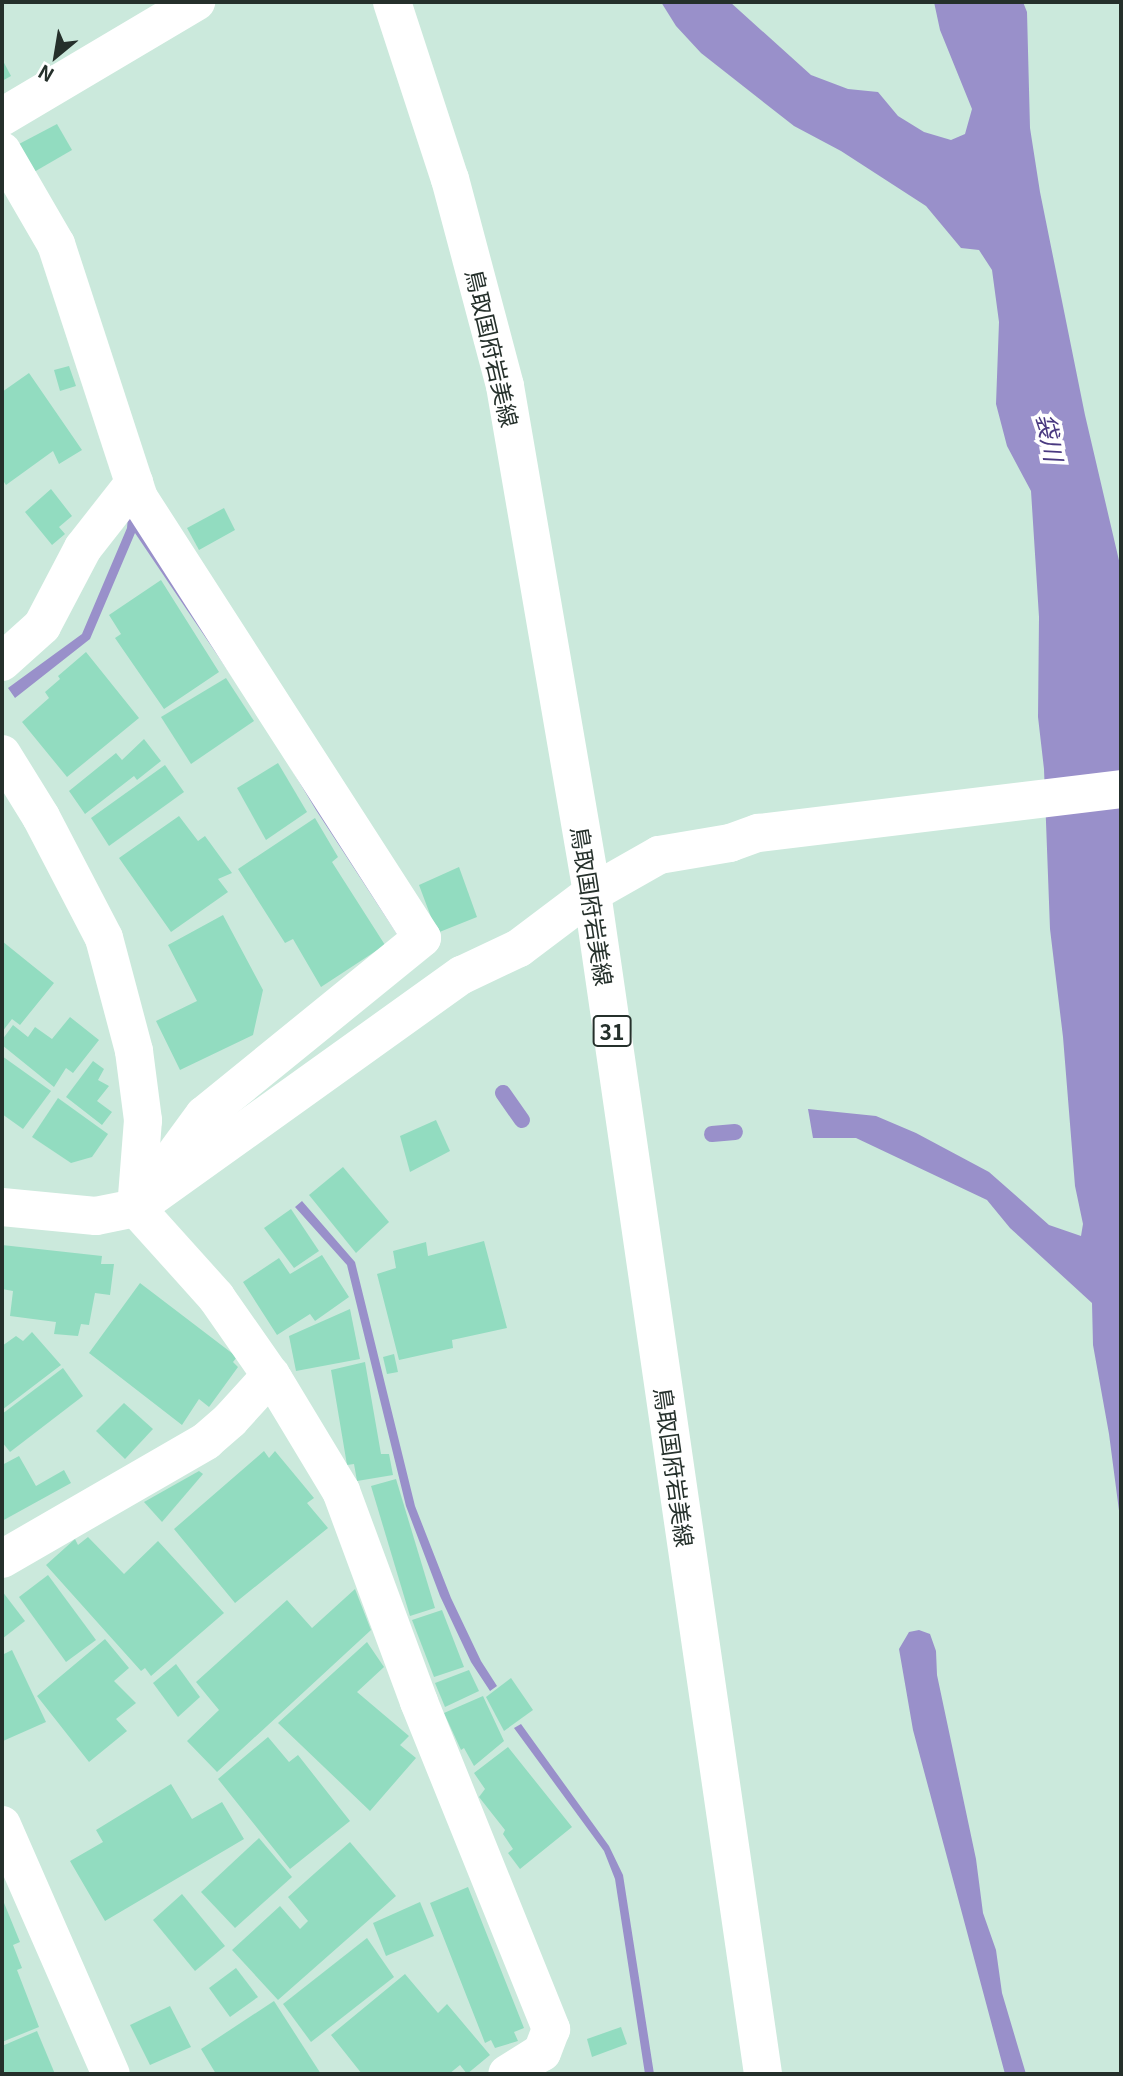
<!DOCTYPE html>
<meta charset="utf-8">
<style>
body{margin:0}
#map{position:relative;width:1123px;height:2076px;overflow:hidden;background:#cbe9dc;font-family:Georgia,"Noto Sans JP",serif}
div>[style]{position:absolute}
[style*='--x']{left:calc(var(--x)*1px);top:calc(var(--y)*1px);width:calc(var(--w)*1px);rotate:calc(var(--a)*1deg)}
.water>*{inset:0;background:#9990ca}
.stream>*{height:16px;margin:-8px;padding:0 8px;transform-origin:8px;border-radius:8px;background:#9990ca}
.building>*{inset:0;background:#92dcc0}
.minor>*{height:38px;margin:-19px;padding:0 19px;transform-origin:19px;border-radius:19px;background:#fff}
.tertiary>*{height:38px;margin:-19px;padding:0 19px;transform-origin:19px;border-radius:19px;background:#fff}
.primary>*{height:38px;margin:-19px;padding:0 19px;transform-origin:19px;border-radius:19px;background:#fff}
span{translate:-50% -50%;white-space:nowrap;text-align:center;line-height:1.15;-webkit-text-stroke:7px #fff;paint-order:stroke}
.shield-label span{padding:2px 5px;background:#fff;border:2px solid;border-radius:5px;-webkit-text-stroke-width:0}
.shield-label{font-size:21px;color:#25302b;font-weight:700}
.street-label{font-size:23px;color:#25302b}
.water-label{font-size:24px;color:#493980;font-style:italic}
.frame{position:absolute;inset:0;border:4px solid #25302b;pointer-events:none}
.north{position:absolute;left:21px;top:21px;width:70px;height:70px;-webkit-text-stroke:5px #fff;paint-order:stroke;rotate:210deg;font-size:19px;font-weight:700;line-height:28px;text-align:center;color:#25302b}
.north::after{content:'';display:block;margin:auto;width:24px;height:32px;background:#25302b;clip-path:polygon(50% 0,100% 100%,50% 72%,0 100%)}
</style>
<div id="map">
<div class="water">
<i style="clip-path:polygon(661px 2px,730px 2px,811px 75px,848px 89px,878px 92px,898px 116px,924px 132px,951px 140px,965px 134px,972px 109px,940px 30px,934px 2px,1023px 2px,1027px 12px,1030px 128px,1040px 192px,1085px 415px,1121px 569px,1121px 1526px,1109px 1434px,1093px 1345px,1092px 1303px,1010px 1228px,987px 1200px,856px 1138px,813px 1138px,808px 1109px,876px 1116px,916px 1133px,989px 1172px,1049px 1225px,1081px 1236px,1083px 1224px,1075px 1186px,1063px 1037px,1050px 929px,1044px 769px,1038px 717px,1039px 617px,1031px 491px,1007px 446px,996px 404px,999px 322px,992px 270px,979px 250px,961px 248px,926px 206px,841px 151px,794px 126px,701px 53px,676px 26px)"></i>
<i style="clip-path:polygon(132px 515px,224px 647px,403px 930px,397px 934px,316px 810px,268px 730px,135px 533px,90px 639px,15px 698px,8px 688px,82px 634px,127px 528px,128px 516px)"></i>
<i style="clip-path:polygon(302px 1201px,355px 1262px,415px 1506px,451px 1598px,481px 1661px,497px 1686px,490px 1691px,471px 1662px,440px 1596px,406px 1506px,347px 1265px,295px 1207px)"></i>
<i style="clip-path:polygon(919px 1630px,930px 1634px,936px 1651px,937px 1675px,976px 1859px,983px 1913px,996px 1950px,1002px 1993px,1026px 2074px,1005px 2074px,913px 1730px,899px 1649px,909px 1632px)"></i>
<i style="clip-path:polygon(521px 1724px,609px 1846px,623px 1875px,654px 2074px,645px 2074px,615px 1879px,604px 1851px,514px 1728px)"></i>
</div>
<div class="stream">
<i style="--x:503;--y:1093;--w:33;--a:55"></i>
<i style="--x:712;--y:1134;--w:23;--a:-5"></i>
</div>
<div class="building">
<i style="clip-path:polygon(2px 59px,11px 76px,2px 81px)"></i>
<i style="clip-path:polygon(57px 124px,72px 150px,34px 172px,19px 144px)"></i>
<i style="clip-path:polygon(69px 366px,76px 386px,60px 391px,54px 370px)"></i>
<i style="clip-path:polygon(29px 373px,82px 450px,59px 464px,53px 451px,6px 485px,2px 479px,2px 392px)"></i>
<i style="clip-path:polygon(51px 489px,72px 516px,59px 527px,65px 534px,52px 545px,25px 512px)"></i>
<i style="clip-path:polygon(224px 508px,235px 530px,199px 550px,187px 528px)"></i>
<i style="clip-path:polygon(161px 580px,219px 672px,164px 709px,115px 638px,121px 634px,109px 615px)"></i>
<i style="clip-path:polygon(86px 652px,139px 718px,67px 777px,22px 722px,49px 698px,45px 692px,60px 679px,58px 676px)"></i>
<i style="clip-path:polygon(226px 678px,254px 721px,191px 764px,161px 717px)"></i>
<i style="clip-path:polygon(144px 739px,161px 761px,137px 780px,134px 776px,85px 814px,69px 791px,116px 753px,122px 760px)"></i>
<i style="clip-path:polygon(278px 763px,307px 812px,266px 840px,237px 788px)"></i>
<i style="clip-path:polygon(165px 765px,184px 792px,109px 846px,91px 818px)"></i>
<i style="clip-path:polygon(179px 816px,198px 841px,205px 836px,232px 873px,218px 879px,228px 892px,171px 932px,119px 858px)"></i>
<i style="clip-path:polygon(315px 818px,338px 857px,332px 862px,385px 945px,321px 987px,293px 939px,285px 943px,238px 869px)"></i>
<i style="clip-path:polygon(459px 867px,477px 917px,437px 933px,419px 885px)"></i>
<i style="clip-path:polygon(223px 915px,263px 990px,253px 1035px,180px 1070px,156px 1021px,197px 1001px,168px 945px)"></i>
<i style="clip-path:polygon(2px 941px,54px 983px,20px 1025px,12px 1019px,2px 1032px)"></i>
<i style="clip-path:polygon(70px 1017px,99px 1040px,73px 1073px,66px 1068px,54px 1087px,2px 1045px,2px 1040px,13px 1025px,28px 1037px,35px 1027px,52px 1039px)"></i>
<i style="clip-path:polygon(2px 1056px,51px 1091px,23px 1129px,2px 1114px)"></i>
<i style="clip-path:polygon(93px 1061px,104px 1069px,98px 1080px,109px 1086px,97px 1101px,112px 1112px,102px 1125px,66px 1097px)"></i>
<i style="clip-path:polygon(58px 1098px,108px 1134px,92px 1157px,71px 1163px,32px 1137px)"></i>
<i style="clip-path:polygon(436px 1120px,450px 1151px,410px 1172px,400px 1136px)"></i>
<i style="clip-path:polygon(343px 1167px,389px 1222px,356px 1253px,309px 1195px)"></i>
<i style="clip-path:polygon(291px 1209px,319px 1251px,294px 1268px,264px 1228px)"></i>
<i style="clip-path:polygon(484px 1241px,507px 1328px,452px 1340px,453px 1348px,399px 1360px,377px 1274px,396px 1268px,393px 1251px,426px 1242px,428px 1256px)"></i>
<i style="clip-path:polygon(2px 1245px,102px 1256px,101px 1264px,114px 1264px,110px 1295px,95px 1293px,89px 1325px,81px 1324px,78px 1336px,54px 1334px,56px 1322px,10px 1316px,13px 1291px,2px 1289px)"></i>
<i style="clip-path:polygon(322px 1255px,349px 1297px,315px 1321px,310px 1314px,277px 1335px,243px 1282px,279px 1258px,290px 1274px)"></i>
<i style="clip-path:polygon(140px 1283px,237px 1357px,233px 1362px,238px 1367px,209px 1407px,199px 1399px,182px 1425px,89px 1353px)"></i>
<i style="clip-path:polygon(350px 1309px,360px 1359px,296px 1371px,289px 1336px)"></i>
<i style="clip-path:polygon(32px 1332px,61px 1365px,2px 1410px,2px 1346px,16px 1336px,23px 1341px)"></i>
<i style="clip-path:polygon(394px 1354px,398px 1372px,387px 1374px,383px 1357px)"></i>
<i style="clip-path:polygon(365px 1362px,381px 1454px,389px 1454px,393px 1475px,357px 1481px,354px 1464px,347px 1465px,331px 1370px)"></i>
<i style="clip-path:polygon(63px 1368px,83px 1396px,10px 1452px,2px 1442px,2px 1414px)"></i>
<i style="clip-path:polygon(124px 1403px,153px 1429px,125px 1459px,96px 1431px)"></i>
<i style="clip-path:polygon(264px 1451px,269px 1458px,275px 1451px,314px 1498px,307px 1503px,328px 1528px,235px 1603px,174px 1529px)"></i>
<i style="clip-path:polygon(19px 1456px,36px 1486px,64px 1470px,71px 1483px,2px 1521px,2px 1465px)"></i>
<i style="clip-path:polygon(199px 1471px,203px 1474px,162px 1522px,144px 1502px)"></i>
<i style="clip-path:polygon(396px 1479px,435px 1608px,410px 1616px,371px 1486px)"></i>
<i style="clip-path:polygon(88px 1537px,124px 1574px,158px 1541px,224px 1613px,151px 1676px,145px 1668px,141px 1671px,46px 1565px,75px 1539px,78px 1545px)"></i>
<i style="clip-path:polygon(48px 1575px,96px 1640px,66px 1662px,19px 1597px)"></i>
<i style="clip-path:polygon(355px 1589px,371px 1630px,217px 1772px,187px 1741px,219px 1710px,196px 1682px,287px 1600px,312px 1628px)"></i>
<i style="clip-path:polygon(2px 1591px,25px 1621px,2px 1639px)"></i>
<i style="clip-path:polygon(442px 1610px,464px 1667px,434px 1677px,412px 1620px)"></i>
<i style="clip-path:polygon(105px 1639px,129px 1668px,114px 1681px,136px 1703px,116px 1719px,127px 1731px,89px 1762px,37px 1696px)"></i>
<i style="clip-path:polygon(367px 1642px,384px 1667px,357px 1692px,409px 1736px,400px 1745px,416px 1758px,370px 1811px,278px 1723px)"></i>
<i style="clip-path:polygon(12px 1650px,46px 1722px,3px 1741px,2px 1655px)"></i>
<i style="clip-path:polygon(176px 1664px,200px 1697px,178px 1717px,153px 1683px)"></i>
<i style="clip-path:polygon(469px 1670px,479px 1691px,445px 1707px,435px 1683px)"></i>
<i style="clip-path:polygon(511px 1678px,533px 1710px,504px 1731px,486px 1697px)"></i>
<i style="clip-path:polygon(483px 1696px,504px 1741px,474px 1766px,464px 1748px,461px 1750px,444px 1713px)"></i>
<i style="clip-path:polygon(268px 1737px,289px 1762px,298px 1755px,350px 1821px,290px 1869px,218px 1779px)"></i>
<i style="clip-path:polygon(508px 1747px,572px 1827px,520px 1869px,508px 1853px,513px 1849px,503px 1834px,505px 1830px,479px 1797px,485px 1789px,474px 1773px)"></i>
<i style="clip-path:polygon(171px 1784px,192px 1819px,222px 1802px,244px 1839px,105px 1921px,70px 1861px,103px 1842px,96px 1830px)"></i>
<i style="clip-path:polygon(259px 1838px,292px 1877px,235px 1928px,201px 1892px)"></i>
<i style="clip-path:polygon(350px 1842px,396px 1896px,278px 2000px,232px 1950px,280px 1906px,300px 1929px,308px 1921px,288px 1897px)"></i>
<i style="clip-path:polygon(468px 1887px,524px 2028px,514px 2032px,518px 2041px,495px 2048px,491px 2040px,485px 2043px,430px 1903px)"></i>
<i style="clip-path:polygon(182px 1894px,225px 1946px,195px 1971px,153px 1920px)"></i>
<i style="clip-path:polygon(2px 1898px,20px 1942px,13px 1945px,22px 1968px,17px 1970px,39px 2027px,2px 2042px)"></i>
<i style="clip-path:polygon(420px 1902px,434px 1936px,386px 1956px,373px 1923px)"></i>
<i style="clip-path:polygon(367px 1938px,394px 1977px,311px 2042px,283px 2004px)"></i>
<i style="clip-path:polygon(236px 1968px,258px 1997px,230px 2017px,209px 1988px)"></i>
<i style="clip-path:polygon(405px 1974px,438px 2013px,447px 2004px,490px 2055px,467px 2074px,460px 2065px,449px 2074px,362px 2074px,331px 2035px)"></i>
<i style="clip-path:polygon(274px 2001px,321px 2074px,216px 2074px,201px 2049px)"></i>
<i style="clip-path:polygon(170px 2006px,191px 2047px,150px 2065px,130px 2025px)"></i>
<i style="clip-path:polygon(621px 2027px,627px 2044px,592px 2057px,587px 2039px)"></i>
<i style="clip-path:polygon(37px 2031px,55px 2074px,2px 2074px,2px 2046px)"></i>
</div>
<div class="minor">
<i style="--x:2;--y:117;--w:226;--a:-30.7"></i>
<i style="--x:2;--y:151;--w:108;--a:59.9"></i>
<i style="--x:56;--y:244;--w:267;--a:71.9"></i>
<i style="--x:139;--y:498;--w:523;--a:57.25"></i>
<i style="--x:422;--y:938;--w:281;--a:140.9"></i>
<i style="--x:204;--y:1115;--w:115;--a:126.2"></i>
<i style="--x:2;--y:662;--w:54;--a:-42"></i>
<i style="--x:42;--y:626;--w:88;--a:-62.3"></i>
<i style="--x:83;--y:548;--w:83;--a:-51.9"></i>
<i style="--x:2;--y:754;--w:74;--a:58.2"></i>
<i style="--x:41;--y:817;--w:136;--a:62.5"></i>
<i style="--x:104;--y:938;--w:117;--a:75.1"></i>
<i style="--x:134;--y:1051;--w:70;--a:82.6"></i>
<i style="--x:143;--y:1120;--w:88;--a:94.5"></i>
<i style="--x:136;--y:1208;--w:120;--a:48"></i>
<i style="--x:216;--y:1297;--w:101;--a:55.1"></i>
<i style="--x:274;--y:1380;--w:130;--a:58.9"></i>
<i style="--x:341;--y:1491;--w:225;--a:69.7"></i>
<i style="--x:419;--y:1702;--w:353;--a:68"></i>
<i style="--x:551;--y:2029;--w:25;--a:111"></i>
<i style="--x:542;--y:2052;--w:41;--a:147.8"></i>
<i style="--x:2;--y:1207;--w:94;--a:5.5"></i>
<i style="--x:96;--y:1216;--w:41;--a:-11.3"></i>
<i style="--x:136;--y:1208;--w:401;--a:-35.6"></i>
<i style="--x:462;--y:975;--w:63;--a:-25.3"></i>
<i style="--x:519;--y:948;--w:91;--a:-37"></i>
<i style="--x:592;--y:893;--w:77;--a:-29.6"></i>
<i style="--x:659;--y:855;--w:72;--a:-9.6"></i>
<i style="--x:730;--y:843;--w:30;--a:-20"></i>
<i style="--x:758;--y:833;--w:366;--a:-6.9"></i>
<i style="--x:2;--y:1559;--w:236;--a:-30"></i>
<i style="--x:206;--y:1441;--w:32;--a:-41"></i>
<i style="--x:230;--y:1420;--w:61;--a:-47.7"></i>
</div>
<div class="tertiary">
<i style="--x:2;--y:1825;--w:272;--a:66.4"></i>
</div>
<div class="primary">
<i style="--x:392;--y:2;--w:186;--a:71.9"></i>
<i style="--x:450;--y:179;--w:214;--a:75.1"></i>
<i style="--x:505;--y:386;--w:514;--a:80.26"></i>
<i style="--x:592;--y:893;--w:1193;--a:81.76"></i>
</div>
<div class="shield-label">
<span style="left:612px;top:1031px">31</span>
</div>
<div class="street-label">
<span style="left:493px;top:348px;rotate:77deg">鳥取国府岩美線</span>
<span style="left:593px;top:906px;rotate:81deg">鳥取国府岩美線</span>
<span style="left:675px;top:1467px;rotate:82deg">鳥取国府岩美線</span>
</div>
<div class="water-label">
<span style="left:1051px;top:437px;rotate:79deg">袋川</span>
</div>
<div class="frame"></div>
<div class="north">N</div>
</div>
